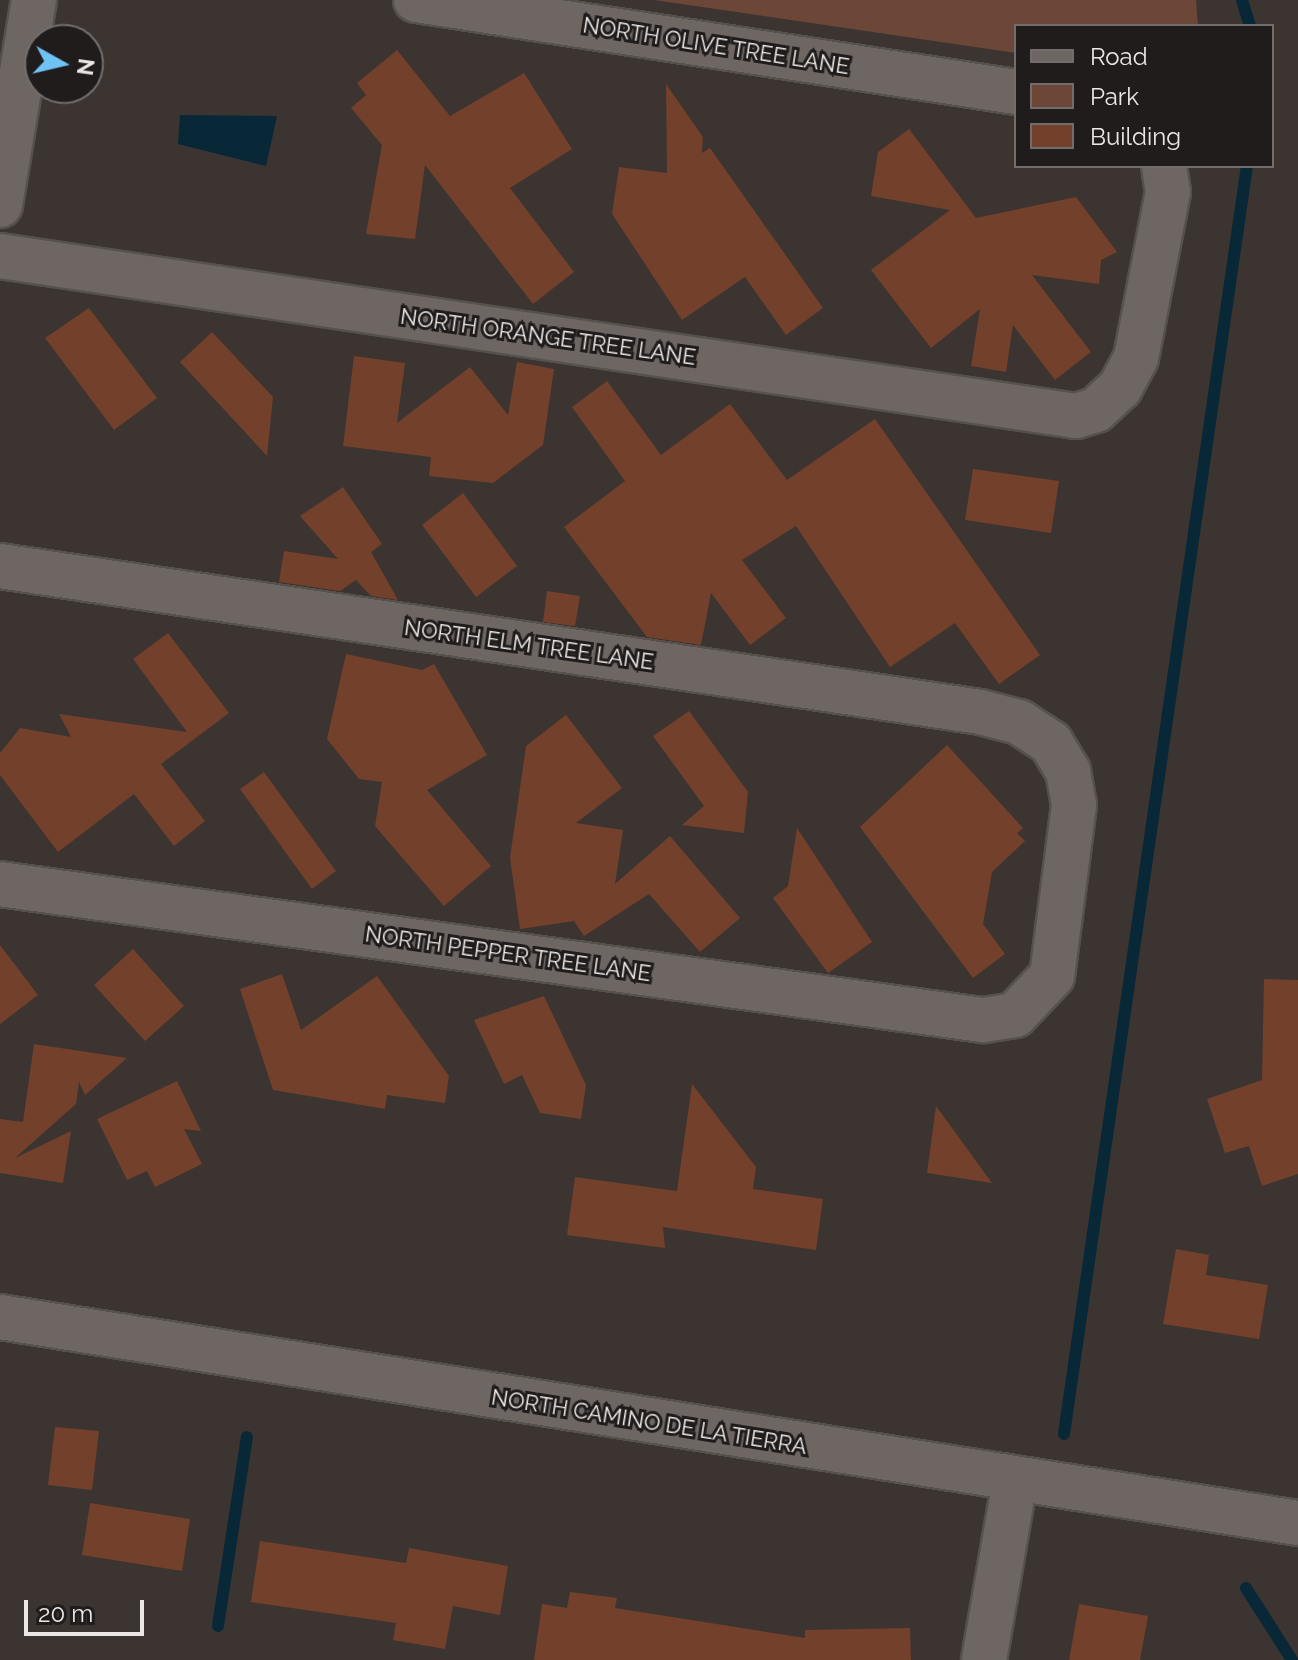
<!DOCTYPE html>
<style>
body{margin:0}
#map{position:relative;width:1298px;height:1660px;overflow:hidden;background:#3b3431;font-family:Raleway,sans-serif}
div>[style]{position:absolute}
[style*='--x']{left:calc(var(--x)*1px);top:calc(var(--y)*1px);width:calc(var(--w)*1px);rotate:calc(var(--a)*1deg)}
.green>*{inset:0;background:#6c4738}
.water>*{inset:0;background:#082737}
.stream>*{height:12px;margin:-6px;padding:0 6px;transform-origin:6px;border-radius:6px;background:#082737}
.building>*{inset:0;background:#73402b}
.roads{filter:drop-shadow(2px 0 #57514e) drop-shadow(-2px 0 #57514e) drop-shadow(0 2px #57514e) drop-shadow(0 -2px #57514e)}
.minor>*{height:44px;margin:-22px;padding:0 22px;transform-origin:22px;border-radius:22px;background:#6e6663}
.tertiary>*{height:44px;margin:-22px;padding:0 22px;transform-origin:22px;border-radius:22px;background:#6e6663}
span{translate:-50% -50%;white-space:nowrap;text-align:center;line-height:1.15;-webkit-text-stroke:6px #201c1b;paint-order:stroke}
.street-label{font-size:22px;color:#ece7e5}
.legend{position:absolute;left:1014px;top:24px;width:260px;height:144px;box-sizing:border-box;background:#201c1b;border:2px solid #726d6c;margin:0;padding:10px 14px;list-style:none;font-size:24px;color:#ece7e5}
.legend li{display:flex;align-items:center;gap:16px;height:40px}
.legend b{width:40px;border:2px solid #726d6c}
.north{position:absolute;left:24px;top:24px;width:80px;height:80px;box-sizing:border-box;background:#201c1b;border:2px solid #726d6c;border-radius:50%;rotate:98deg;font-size:22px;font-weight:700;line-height:32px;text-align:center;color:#ece7e5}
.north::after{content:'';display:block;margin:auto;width:28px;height:36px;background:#6fc2f4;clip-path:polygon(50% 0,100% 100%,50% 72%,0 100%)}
.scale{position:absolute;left:24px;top:1600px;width:120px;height:36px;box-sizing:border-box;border:4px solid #ece7e5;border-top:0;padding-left:10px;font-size:24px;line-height:28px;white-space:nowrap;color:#ece7e5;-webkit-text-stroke:6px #201c1b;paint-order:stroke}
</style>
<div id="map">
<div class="green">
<i style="clip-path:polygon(654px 0,1196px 0,1198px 26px,1016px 26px,1016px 53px)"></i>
</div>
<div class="water">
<i style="clip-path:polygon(180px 115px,277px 116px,266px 166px,178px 144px)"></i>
</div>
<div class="stream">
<i style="--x:1242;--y:0;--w:27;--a:73"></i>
<i style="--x:1064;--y:1434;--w:1281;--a:-81.79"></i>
<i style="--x:1246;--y:1588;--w:85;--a:57.4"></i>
<i style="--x:218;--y:1626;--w:191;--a:-81.3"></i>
</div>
<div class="building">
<i style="clip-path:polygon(397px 50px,450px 116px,524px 73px,572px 149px,510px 188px,574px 272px,533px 304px,425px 165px,415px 239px,366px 234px,382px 145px,351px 108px,366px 95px,357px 83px)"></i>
<i style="clip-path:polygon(666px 84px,703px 137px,702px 153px,710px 148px,823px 308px,786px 335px,745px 277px,682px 320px,612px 214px,619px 167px,667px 173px)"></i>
<i style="clip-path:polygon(909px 129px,976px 218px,1076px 197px,1117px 252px,1101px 260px,1099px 284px,1032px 275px,1091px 352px,1055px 380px,1013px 325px,1006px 372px,971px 366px,980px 309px,931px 348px,871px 270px,950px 210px,871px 196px,878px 152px)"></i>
<i style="clip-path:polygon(89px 308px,157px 398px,114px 430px,45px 338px)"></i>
<i style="clip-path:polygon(212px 332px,273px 397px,267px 456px,180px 362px)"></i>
<i style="clip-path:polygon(354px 356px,405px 363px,397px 423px,470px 367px,508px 415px,517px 362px,554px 369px,543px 445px,493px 483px,429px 476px,431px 457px,343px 446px)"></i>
<i style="clip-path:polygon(607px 381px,661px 455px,730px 404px,787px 480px,875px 419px,1040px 655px,999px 684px,955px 623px,890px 667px,796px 526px,742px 560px,786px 618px,750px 645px,711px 593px,701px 645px,647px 637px,564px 527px,625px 481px,572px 407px)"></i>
<i style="clip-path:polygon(973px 469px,1059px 481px,1051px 533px,965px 520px)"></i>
<i style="clip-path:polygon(343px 487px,382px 544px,371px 552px,398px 600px,371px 596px,356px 580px,340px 591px,279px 582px,284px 551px,338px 559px,300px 516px)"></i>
<i style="clip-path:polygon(463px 493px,517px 566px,476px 597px,422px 525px)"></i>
<i style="clip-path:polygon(547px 591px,580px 596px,575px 626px,543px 622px)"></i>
<i style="clip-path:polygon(168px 633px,229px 713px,161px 764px,205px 821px,174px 846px,134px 794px,58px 852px,0 775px,0 753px,20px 728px,71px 737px,59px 714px,187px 732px,133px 659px)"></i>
<i style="clip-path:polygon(346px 654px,422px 670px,434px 664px,487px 755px,427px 790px,491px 866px,444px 906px,375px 826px,382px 782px,359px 779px,327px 739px)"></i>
<i style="clip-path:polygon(689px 711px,748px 792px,744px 833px,682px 825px,704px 806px,653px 736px)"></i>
<i style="clip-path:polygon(566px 715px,622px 788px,576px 823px,623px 830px,615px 884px,670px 836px,740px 918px,700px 952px,649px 894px,584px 936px,574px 921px,520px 929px,510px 858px,526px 746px)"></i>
<i style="clip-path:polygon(947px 745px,1023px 828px,1017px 833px,1025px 841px,992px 872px,983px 924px,1005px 954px,973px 978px,860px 827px)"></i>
<i style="clip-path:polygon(264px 772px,336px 871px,312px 889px,240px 789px)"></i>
<i style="clip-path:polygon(797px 828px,872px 942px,828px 973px,773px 898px,788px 886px)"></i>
<i style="clip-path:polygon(0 945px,38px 995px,0 1024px)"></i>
<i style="clip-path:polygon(133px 949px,184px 1006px,145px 1041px,94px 985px)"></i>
<i style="clip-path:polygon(282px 974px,301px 1030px,377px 976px,449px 1076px,445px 1103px,387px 1095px,385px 1109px,273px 1090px,240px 989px)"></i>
<i style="clip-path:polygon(1264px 979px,1298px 980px,1298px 1174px,1262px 1186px,1249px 1146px,1225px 1153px,1207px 1099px,1262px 1080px)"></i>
<i style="clip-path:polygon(544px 996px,586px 1085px,581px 1119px,540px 1113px,522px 1075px,504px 1084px,474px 1020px)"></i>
<i style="clip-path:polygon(34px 1044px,127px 1058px,85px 1095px,79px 1082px,76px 1104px,15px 1158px,71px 1131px,63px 1183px,0 1173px,0 1119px,23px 1122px)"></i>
<i style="clip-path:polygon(177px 1081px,201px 1131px,184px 1129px,202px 1164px,155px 1187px,147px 1171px,127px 1180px,97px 1119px)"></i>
<i style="clip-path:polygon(692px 1084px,756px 1167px,753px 1189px,823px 1199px,816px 1250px,663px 1227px,665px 1248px,567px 1235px,575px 1177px,677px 1191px)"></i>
<i style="clip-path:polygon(936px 1106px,992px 1183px,927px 1173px)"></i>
<i style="clip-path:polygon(1176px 1249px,1209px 1255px,1206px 1275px,1268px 1285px,1259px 1339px,1163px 1324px)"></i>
<i style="clip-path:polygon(55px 1427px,99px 1431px,92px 1490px,48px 1485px)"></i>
<i style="clip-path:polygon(90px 1503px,190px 1519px,182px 1571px,82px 1555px)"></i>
<i style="clip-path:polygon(260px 1541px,406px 1563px,409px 1548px,508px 1566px,500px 1615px,453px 1606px,445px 1649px,393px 1640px,396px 1623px,251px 1602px)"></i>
<i style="clip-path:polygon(570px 1592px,617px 1598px,615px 1608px,805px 1638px,805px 1630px,910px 1628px,911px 1660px,534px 1660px,542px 1604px,567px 1608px)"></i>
<i style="clip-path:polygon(1079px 1604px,1148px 1616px,1140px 1660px,1069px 1660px)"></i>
</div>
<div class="roads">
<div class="minor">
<i style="--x:416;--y:0;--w:607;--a:8.72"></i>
<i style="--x:0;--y:205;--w:208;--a:-80.6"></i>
<i style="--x:0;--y:256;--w:1088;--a:8.46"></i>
<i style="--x:1076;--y:416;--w:21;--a:-17"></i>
<i style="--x:1096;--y:410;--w:33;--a:-43"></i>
<i style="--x:1120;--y:388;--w:34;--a:-62"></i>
<i style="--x:1136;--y:358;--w:169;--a:-79.1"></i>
<i style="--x:1168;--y:192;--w:26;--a:-99"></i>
<i style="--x:0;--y:566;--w:991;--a:8.47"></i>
<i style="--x:980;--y:712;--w:40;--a:14.4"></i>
<i style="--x:1019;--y:722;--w:38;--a:33"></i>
<i style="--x:1051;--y:743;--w:33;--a:59"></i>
<i style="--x:1068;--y:771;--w:35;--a:80"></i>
<i style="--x:1074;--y:805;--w:172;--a:97.3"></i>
<i style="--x:1052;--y:976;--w:54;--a:133.5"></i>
<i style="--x:1015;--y:1015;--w:33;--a:171"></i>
<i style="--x:982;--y:1020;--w:991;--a:-172.12"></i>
<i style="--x:984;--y:1660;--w:182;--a:-80.2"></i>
</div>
<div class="tertiary">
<i style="--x:0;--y:1317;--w:1314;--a:9.02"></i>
</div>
</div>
<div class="street-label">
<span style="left:716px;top:46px;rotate:9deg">NORTH OLIVE TREE LANE</span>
<span style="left:548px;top:337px;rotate:8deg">NORTH ORANGE TREE LANE</span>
<span style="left:529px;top:645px;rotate:8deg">NORTH ELM TREE LANE</span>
<span style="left:508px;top:954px;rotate:8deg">NORTH PEPPER TREE LANE</span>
<span style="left:649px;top:1422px;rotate:9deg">NORTH CAMINO DE LA TIERRA</span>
</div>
<ul class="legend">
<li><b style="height:10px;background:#6e6663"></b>Road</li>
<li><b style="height:22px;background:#6c4738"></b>Park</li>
<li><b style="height:22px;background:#73402b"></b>Building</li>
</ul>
<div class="north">N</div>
<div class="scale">20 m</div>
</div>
